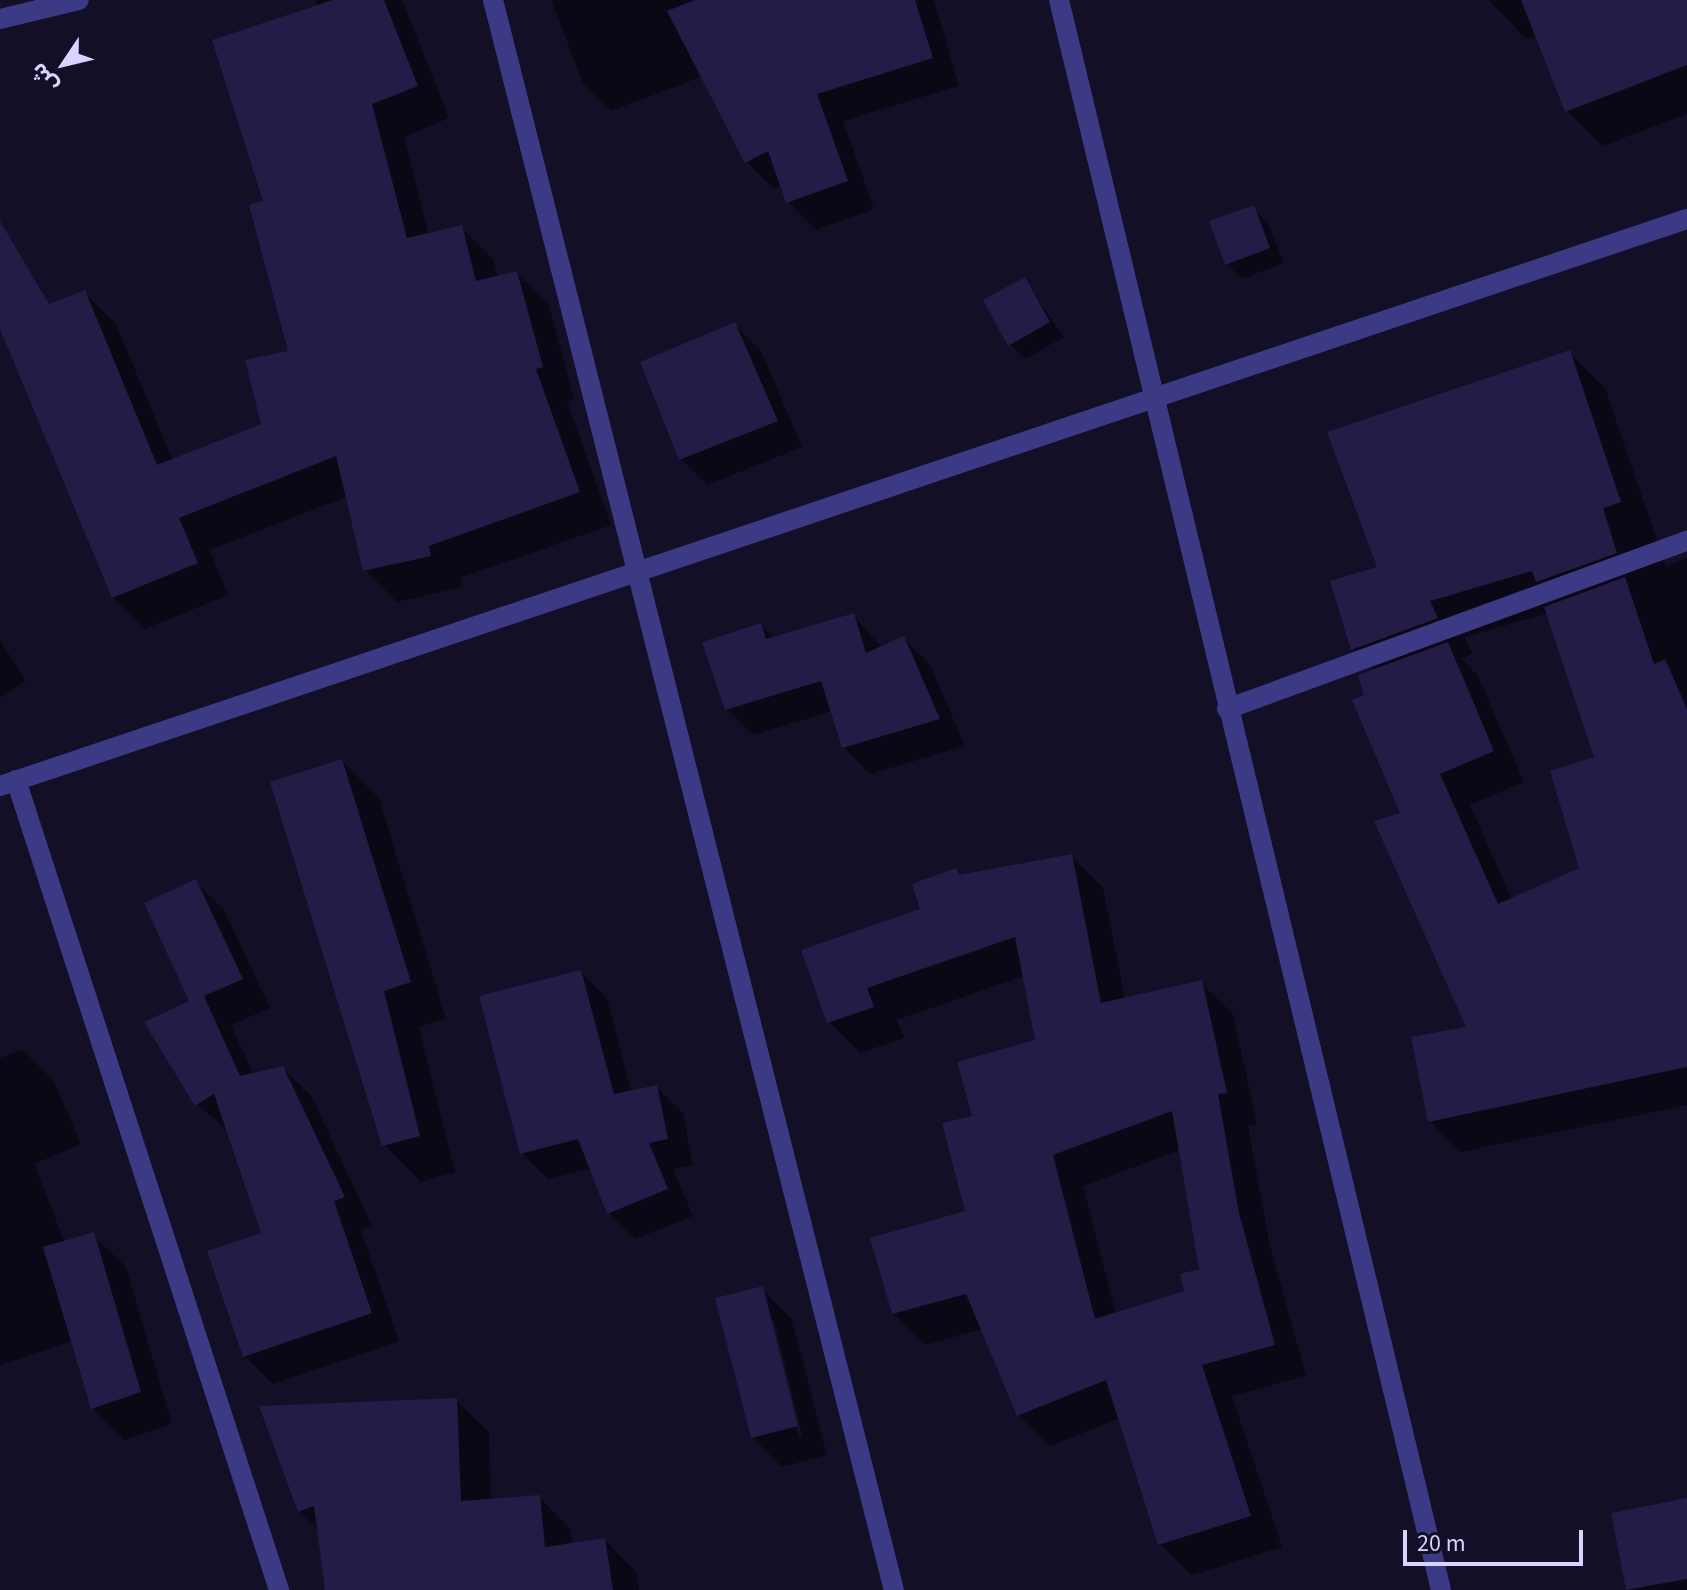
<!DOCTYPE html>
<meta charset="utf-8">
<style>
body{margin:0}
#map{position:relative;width:1687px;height:1590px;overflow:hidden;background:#130f26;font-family:"Source Sans 3","Noto Sans Arabic",sans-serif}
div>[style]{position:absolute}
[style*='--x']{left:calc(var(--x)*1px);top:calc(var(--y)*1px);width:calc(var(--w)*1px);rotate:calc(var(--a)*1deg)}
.shadow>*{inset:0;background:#0007}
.building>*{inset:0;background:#241b47}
.minor>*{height:20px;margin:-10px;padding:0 10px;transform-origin:10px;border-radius:10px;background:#3d3a85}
.tertiary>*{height:20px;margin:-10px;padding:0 10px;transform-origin:10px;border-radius:10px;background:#3d3a85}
span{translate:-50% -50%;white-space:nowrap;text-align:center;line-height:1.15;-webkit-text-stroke:7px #130f26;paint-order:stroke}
.north{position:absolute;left:24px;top:24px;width:80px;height:80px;-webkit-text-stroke:6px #130f26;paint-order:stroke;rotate:235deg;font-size:22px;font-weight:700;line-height:32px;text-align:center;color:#d9d4ff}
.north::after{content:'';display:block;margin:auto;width:28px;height:36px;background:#d9d4ff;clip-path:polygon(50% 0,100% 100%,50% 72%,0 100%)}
.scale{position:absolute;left:1403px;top:1530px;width:180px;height:36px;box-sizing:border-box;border:4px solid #d9d4ff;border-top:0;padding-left:10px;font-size:24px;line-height:28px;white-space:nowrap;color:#d9d4ff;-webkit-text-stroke:6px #130f26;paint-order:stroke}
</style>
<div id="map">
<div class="shadow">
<i style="clip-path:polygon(315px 0,402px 0,449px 118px,404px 137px,429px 235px,461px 227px,493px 259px,498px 278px,517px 273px,549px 305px,574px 399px,567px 401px,611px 525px,460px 578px,462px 587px,397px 602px,365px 570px,348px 496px,210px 550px,228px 595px,145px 629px,113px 597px,84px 292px,116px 324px,173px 461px,263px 426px,290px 352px,266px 202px,318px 7px)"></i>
<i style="clip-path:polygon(551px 0,934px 0,959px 86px,843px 121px,874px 209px,816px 230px,788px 202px,782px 185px,774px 189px,747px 162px,703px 76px,611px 111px,583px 83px)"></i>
<i style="clip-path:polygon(1489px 0,1687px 0,1687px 114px,1602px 146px,1566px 110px,1537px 36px,1526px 39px)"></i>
<i style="clip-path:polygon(1253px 208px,1268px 223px,1284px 263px,1242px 279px,1227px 264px)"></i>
<i style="clip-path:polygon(1024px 279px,1064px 337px,1025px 359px,1010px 344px)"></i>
<i style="clip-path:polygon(735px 325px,761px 351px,802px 447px,707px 485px,681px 459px)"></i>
<i style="clip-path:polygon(evenodd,1569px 352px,1605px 388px,1666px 566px,1687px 558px,1687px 1105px,1461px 1152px,1430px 1121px,1469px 1029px,1367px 696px,1375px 671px,1353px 649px,1379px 568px,1569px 352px,1548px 613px,1596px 758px,1581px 869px,1512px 900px,1470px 805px,1524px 782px,1478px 676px,1461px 658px,1472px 654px,1465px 637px,1548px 613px)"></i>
<i style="clip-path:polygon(853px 615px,882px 648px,904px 638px,930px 665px,965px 746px,870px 774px,844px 747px,833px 711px,753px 735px,727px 709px,761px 625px,774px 638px)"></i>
<i style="clip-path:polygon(0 640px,26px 681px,0 698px)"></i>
<i style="clip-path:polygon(342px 761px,379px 798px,446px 1019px,419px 1027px,455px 1172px,421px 1182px,384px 1145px)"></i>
<i style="clip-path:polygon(evenodd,1071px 856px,1103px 888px,1125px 999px,1201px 983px,1233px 1014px,1257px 1124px,1248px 1126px,1270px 1246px,1306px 1376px,1232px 1396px,1282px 1547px,1192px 1575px,1160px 1544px,1120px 1418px,1050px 1446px,1019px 1415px,983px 1329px,925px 1345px,894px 1313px,967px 1212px,975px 1117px,1037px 1041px,1024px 976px,897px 1020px,904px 1038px,860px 1053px,829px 1022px,956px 871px,962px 877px,1071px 856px,1180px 1150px,1202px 1270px,1187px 1292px,1116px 1314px,1083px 1186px,1180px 1150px)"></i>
<i style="clip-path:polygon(196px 882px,224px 910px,270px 1008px,231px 1025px,254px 1075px,283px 1068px,312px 1097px,372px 1226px,361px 1230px,399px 1341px,273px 1384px,245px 1356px,264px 1235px,228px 1131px,197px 1104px,192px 1002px)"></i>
<i style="clip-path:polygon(581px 972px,607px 998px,631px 1092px,656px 1087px,683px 1113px,693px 1165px,673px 1169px,693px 1216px,635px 1239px,609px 1213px,591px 1168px,548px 1179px,522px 1153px)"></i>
<i style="clip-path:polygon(22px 1049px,54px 1081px,81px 1144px,34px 1164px,65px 1243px,93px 1235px,126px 1267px,172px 1424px,125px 1440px,93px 1408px,73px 1341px,0 1365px,0 1058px)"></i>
<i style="clip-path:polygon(evenodd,762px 1289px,792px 1319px,827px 1455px,782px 1467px,752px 1437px,762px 1289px,770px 1321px,774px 1321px,802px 1435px,799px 1436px,770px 1321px)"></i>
<i style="clip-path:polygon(456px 1400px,489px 1432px,491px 1501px,539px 1497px,571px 1530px,573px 1545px,605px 1540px,637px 1573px,639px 1590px,328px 1590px,320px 1531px,300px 1511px,262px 1407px)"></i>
<i style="clip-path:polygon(1687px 1500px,1687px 1590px,1628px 1590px,1614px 1515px)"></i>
</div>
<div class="building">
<i style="clip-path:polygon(333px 0,384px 0,418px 86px,372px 104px,407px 238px,462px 225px,476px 281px,517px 271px,543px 367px,536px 369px,580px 492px,429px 546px,431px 556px,363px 571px,336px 456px,179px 518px,198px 563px,112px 598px,0 329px,0 221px,49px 304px,85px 290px,157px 465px,261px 424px,245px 360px,288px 351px,249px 205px,263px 201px,212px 40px)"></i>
<i style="clip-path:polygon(695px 0,915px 0,933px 58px,817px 94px,848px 181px,786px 203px,768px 151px,745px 163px,667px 11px)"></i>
<i style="clip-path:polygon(1521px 0,1687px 0,1687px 65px,1565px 112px)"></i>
<i style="clip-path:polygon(1254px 205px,1270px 248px,1225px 265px,1209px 221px)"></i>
<i style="clip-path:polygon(1025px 277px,1050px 322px,1008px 346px,983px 300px)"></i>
<i style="clip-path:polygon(735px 322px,778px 421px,679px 460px,640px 362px)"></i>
<i style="clip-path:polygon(1570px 350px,1621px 502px,1603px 508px,1617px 553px,1536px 582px,1532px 571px,1430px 601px,1438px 618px,1351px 650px,1330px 581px,1377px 567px,1327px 432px)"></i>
<i style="clip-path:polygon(1625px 577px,1654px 664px,1665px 659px,1687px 709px,1687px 1067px,1428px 1122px,1411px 1037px,1466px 1027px,1374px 821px,1400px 813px,1352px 700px,1364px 695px,1358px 675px,1448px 642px,1494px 751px,1440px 774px,1498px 904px,1579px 868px,1550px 771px,1594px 757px,1544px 607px)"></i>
<i style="clip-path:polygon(854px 613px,866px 653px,904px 636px,940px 719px,842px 748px,821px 681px,725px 710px,702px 642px,761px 623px,766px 639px)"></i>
<i style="clip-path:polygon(342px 759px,411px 982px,384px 991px,420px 1136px,382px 1146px,270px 782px)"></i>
<i style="clip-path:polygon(evenodd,1072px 854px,1101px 1003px,1202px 980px,1227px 1093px,1218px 1094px,1239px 1213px,1275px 1345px,1202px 1365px,1251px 1516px,1158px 1545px,1106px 1380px,1017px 1416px,966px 1294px,892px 1314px,870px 1238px,965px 1211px,942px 1123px,972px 1116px,957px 1062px,1035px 1040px,1015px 937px,867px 988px,874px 1007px,827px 1023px,801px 950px,920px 909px,912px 884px,956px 868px,959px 875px,1072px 854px,1172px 1111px,1199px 1269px,1180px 1274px,1184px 1291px,1095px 1319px,1053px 1155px,1172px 1111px)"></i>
<i style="clip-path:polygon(196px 879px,243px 979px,204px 996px,240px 1076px,283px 1066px,345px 1197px,334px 1201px,372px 1313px,243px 1357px,207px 1251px,261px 1233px,214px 1094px,195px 1106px,144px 1022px,189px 1001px,144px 903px)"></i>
<i style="clip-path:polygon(581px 970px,614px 1094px,657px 1085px,668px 1139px,649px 1143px,668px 1189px,607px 1214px,578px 1139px,520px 1154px,479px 996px)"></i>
<i style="clip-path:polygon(94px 1232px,141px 1392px,91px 1409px,43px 1247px)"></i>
<i style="clip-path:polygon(763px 1286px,798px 1426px,751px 1438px,715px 1298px)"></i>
<i style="clip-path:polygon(457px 1398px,461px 1501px,540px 1495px,545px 1547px,605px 1538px,613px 1590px,325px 1590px,314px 1506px,298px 1512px,259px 1406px)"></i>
<i style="clip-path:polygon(1687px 1498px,1687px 1579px,1626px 1590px,1611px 1513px)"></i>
</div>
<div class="minor">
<i style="--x:493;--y:0;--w:1640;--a:75.85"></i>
<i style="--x:0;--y:19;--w:81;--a:-13.5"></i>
<i style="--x:1227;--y:709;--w:490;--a:-20.1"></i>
<i style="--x:16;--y:780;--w:852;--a:72.01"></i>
<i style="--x:0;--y:786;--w:1780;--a:-18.58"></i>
</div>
<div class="tertiary">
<i style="--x:1059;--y:0;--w:1635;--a:76.49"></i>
</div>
<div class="north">ش</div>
<div class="scale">20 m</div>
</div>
